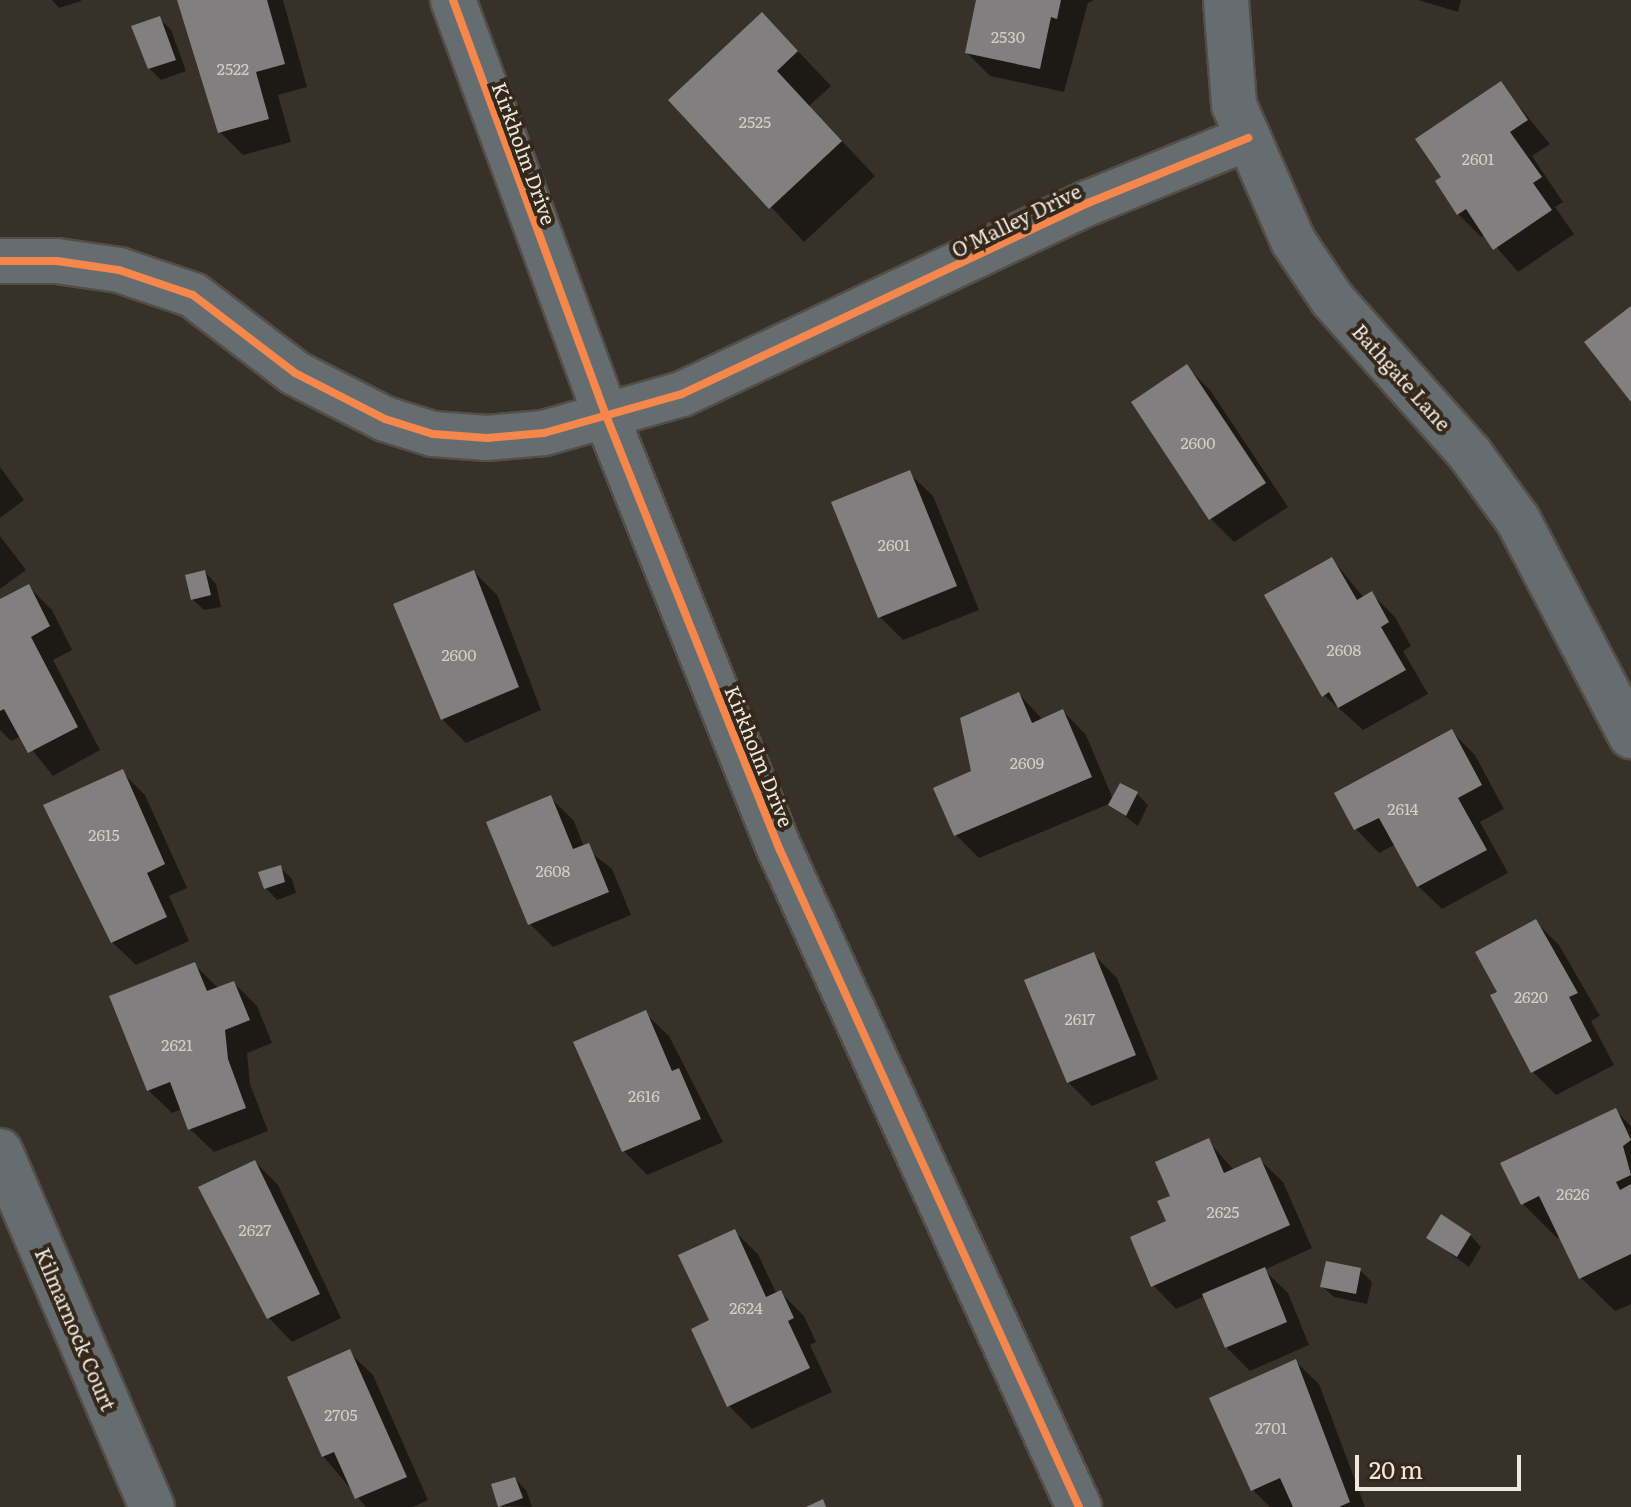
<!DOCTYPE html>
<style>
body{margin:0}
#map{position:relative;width:1631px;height:1507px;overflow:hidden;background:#38312a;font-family:Literata,serif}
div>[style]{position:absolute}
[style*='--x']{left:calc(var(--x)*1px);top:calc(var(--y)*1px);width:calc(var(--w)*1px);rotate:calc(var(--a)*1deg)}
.shadow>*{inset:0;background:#0007}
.building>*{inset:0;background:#827f80}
.roads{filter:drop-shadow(2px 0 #544e48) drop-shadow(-2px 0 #544e48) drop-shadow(0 2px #544e48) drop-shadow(0 -2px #544e48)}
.minor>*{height:44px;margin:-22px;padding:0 22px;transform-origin:22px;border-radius:22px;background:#666d70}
.cycleway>*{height:8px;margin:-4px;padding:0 4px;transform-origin:4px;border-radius:4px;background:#f5874c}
span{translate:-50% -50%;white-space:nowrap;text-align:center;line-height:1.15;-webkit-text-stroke:8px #33281a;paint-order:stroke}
.number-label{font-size:16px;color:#d4cec7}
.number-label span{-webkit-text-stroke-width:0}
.street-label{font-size:20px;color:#efe8df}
.scale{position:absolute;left:1355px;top:1455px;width:166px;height:36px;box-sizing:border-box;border:4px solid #efe8df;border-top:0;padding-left:10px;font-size:24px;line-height:28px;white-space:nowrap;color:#efe8df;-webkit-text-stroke:6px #33281a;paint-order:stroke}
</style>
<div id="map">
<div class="shadow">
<i style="clip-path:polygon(52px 0,81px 0,81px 1px,59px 8px)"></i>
<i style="clip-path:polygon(179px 0,283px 0,307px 87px,278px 95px,291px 142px,243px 155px,220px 132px)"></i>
<i style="clip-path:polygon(978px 0,1094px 0,1088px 3px,1064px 92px,990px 76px,967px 53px)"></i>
<i style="clip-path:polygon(1418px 0,1461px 0,1458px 12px)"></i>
<i style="clip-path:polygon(159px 18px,171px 30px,186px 71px,161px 80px,149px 68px)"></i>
<i style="clip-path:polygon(796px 49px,831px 86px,809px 106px,875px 176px,804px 242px,671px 101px)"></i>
<i style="clip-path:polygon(1501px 84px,1550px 144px,1532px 156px,1563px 202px,1555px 207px,1574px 234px,1518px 272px,1485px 234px,1481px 237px,1458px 214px,1444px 178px)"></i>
<i style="clip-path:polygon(1187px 367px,1210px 390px,1288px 507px,1234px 542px,1211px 519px,1133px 402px)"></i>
<i style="clip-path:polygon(0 467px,24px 500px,0 518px)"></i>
<i style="clip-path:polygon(909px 473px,933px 496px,979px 610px,903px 640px,880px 617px)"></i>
<i style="clip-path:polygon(0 536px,26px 570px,0 589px)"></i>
<i style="clip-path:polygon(1332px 559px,1364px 598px,1372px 594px,1395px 617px,1411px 646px,1403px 651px,1428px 694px,1363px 730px,1324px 695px)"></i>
<i style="clip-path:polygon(205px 572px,216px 584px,221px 607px,204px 610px,192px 599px)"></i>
<i style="clip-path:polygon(474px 572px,497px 595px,541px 710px,466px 743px,442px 719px)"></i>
<i style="clip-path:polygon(28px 586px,52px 610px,72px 650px,53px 660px,100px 750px,53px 776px,21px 736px,11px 741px,0 730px,0 601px)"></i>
<i style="clip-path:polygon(1019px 694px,1043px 720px,1063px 711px,1086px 735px,1113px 799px,1137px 794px,1148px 805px,1138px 826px,1109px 804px,979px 858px,956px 835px,974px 772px)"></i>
<i style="clip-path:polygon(1452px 732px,1475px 755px,1504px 809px,1480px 822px,1508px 873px,1442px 909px,1418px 886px,1396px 844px,1379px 853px,1356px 829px,1337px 794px)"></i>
<i style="clip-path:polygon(122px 772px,145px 795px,187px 888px,169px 896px,189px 941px,136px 965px,112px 942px)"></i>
<i style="clip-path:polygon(551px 798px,574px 821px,584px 847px,612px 869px,631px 915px,553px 947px,530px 924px)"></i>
<i style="clip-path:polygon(280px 867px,292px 879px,296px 893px,277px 900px,266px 888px)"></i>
<i style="clip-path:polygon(1536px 922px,1559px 945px,1600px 1016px,1591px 1021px,1614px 1065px,1556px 1095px,1532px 1071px,1499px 993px)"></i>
<i style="clip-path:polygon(1093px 954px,1117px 978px,1158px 1079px,1092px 1106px,1068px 1082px)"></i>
<i style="clip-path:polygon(195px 965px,219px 989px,234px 983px,257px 1006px,272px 1043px,247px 1053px,250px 1084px,268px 1131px,214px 1152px,190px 1129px,182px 1109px,172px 1113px,148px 1090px)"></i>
<i style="clip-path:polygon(645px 1013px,669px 1036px,723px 1142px,647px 1175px,624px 1151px,576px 1043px)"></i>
<i style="clip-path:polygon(1616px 1111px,1631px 1126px,1631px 1304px,1615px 1311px,1581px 1278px,1561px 1236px,1557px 1238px,1523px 1204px)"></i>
<i style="clip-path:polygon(1208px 1141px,1234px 1170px,1259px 1159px,1283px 1182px,1312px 1248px,1264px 1270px,1288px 1293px,1309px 1345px,1250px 1371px,1226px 1347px,1205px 1296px,1176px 1309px,1153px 1285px,1172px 1197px)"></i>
<i style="clip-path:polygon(255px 1162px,278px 1185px,341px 1318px,292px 1342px,269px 1318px,201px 1188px)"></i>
<i style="clip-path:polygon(734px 1231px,758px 1254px,777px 1295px,781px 1293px,804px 1316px,816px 1342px,810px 1345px,832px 1392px,752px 1429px,729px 1406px,712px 1321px)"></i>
<i style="clip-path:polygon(1470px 1235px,1481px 1247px,1469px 1267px,1429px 1238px)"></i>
<i style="clip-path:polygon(1360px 1270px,1372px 1282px,1367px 1304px,1334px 1297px,1322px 1286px)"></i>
<i style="clip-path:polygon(349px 1352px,373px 1375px,428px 1500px,413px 1507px,366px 1507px,323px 1456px)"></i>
<i style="clip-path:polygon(1295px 1361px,1319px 1384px,1365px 1507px,1270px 1507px,1253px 1490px)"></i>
<i style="clip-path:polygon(515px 1479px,526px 1490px,532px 1507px,500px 1506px)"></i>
</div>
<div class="building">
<i style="clip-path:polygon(177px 0,267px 0,285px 64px,256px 72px,269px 119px,218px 133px)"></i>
<i style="clip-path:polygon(976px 0,1061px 0,1057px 19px,1051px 17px,1040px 69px,965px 53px)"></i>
<i style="clip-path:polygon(762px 12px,798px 51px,777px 71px,842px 141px,769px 209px,668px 100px)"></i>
<i style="clip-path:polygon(160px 16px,176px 60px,148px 69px,131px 26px)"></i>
<i style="clip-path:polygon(1501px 81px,1528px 120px,1510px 132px,1542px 177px,1533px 183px,1552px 210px,1493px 250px,1466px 209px,1457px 215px,1435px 181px,1441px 177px,1415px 139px)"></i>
<i style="clip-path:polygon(1631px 306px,1631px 402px,1584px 342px)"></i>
<i style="clip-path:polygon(1187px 364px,1266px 483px,1209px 520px,1131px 402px)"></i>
<i style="clip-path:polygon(910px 470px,957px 586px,878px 618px,831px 502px)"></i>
<i style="clip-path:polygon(1332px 557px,1357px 600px,1372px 591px,1389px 622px,1381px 627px,1406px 670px,1338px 708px,1329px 692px,1322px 697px,1264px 595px)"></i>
<i style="clip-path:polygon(205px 570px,211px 595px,191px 600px,185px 575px)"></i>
<i style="clip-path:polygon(474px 570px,519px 687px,441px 720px,393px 604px)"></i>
<i style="clip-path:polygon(29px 584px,50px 626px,31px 637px,78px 727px,28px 753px,4px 709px,0 711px,0 599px)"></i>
<i style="clip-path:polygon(1019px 692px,1032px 723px,1063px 709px,1092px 777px,954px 836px,933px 788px,971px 771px,960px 718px)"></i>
<i style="clip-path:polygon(1452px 729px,1482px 785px,1458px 798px,1487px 850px,1417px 887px,1379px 818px,1354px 830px,1334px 793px)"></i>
<i style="clip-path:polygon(123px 769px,165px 864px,147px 873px,167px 917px,111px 943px,43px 805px)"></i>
<i style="clip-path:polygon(1120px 783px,1138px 792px,1126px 816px,1108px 805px)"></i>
<i style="clip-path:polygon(551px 795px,573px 849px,589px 843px,609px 892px,528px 925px,486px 822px)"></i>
<i style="clip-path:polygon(281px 865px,285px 882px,264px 889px,258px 872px)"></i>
<i style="clip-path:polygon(1536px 919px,1578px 993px,1569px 997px,1592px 1041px,1531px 1073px,1490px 995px,1497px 992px,1475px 952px)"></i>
<i style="clip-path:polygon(1094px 952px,1136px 1055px,1067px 1083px,1024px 980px)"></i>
<i style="clip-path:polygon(195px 962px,207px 991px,234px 981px,250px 1020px,225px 1030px,228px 1059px,246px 1108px,188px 1130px,170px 1082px,147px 1091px,109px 996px)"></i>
<i style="clip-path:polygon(646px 1010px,672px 1071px,679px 1068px,701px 1119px,622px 1152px,573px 1042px)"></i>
<i style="clip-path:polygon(1616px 1108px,1631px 1140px,1623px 1146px,1631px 1175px,1616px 1182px,1620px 1190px,1631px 1184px,1631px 1254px,1579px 1279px,1539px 1196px,1521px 1205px,1500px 1163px)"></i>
<i style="clip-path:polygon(1209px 1138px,1224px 1173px,1260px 1157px,1290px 1225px,1151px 1287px,1130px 1237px,1166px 1221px,1157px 1201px,1170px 1196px,1155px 1162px)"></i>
<i style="clip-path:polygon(255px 1160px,320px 1294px,267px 1319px,198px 1187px)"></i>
<i style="clip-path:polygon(1441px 1214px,1471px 1234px,1457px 1257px,1426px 1238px)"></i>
<i style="clip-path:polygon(735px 1229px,766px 1297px,781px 1290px,794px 1318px,788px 1321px,810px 1368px,727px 1407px,691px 1329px,709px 1320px,678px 1255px)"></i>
<i style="clip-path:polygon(1326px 1261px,1361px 1268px,1356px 1294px,1320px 1287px)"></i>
<i style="clip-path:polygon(1265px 1267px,1287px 1322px,1225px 1348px,1202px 1294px)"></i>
<i style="clip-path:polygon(350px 1349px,407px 1477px,355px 1499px,334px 1452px,322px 1457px,287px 1377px)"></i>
<i style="clip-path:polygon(1296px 1359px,1350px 1502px,1339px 1507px,1293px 1507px,1280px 1478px,1251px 1491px,1209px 1398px)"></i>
<i style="clip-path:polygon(515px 1477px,523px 1498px,498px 1507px,491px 1484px)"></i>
<i style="clip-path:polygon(823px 1499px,826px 1507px,806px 1507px)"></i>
</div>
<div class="roads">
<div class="minor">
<i style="--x:453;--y:0;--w:440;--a:69.8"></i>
<i style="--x:605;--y:413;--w:471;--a:68.2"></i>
<i style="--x:780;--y:850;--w:722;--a:65.53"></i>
<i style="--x:1226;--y:0;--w:105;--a:85.6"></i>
<i style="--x:1234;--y:105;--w:148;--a:66.5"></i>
<i style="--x:1293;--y:241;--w:70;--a:56.1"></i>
<i style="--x:1332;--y:299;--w:208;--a:48.3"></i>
<i style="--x:1470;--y:454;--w:82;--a:54"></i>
<i style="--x:1518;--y:520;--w:244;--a:62.4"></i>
<i style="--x:0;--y:261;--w:57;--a:0"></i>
<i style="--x:57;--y:261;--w:63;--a:8.3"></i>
<i style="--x:119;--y:270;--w:78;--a:18.7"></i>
<i style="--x:193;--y:295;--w:128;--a:37.4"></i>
<i style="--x:295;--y:373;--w:101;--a:27.1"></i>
<i style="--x:385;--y:419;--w:50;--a:17.4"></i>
<i style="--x:433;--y:434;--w:54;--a:4.2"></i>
<i style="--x:487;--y:438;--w:57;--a:-5"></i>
<i style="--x:544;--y:433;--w:143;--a:-15.8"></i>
<i style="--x:682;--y:394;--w:449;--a:-25.2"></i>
<i style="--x:1088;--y:203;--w:173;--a:-22.1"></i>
<i style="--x:0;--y:1151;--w:387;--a:66.9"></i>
</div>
</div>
<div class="cycleway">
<i style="--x:453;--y:0;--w:440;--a:69.8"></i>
<i style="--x:605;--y:413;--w:471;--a:68.2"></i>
<i style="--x:780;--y:850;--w:722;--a:65.53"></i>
<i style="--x:0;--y:261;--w:57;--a:0"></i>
<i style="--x:57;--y:261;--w:63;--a:8.3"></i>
<i style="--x:119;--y:270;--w:78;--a:18.7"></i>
<i style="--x:193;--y:295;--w:128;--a:37.4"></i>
<i style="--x:295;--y:373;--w:101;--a:27.1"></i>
<i style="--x:385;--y:419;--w:50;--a:17.4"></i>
<i style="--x:433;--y:434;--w:54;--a:4.2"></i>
<i style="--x:487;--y:438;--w:57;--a:-5"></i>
<i style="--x:544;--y:433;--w:143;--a:-15.8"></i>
<i style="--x:682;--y:394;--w:449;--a:-25.2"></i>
<i style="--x:1088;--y:203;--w:173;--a:-22.1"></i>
</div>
<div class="number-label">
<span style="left:1008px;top:36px">2530</span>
<span style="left:233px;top:68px">2522</span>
<span style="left:755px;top:121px">2525</span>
<span style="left:1478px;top:158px">2601</span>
<span style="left:1198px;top:442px">2600</span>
<span style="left:894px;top:544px">2601</span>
<span style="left:1344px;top:649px">2608</span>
<span style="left:459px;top:654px">2600</span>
<span style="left:1027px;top:762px">2609</span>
<span style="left:1403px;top:808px">2614</span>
<span style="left:104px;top:834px">2615</span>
<span style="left:553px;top:870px">2608</span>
<span style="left:1531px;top:996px">2620</span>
<span style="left:1080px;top:1018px">2617</span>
<span style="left:177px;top:1044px">2621</span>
<span style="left:644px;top:1095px">2616</span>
<span style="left:1573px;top:1193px">2626</span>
<span style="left:1223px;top:1211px">2625</span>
<span style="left:255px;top:1229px">2627</span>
<span style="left:746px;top:1307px">2624</span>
<span style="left:341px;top:1414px">2705</span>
<span style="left:1271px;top:1427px">2701</span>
</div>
<div class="street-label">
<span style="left:525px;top:153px;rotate:70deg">Kirkholm Drive</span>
<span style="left:1016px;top:220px;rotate:-26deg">O'Malley Drive</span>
<span style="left:1402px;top:377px;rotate:48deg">Bathgate Lane</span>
<span style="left:760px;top:756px;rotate:68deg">Kirkholm Drive</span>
<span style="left:76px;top:1329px;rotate:67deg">Kilmarnock Court</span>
</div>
<div class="scale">20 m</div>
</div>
